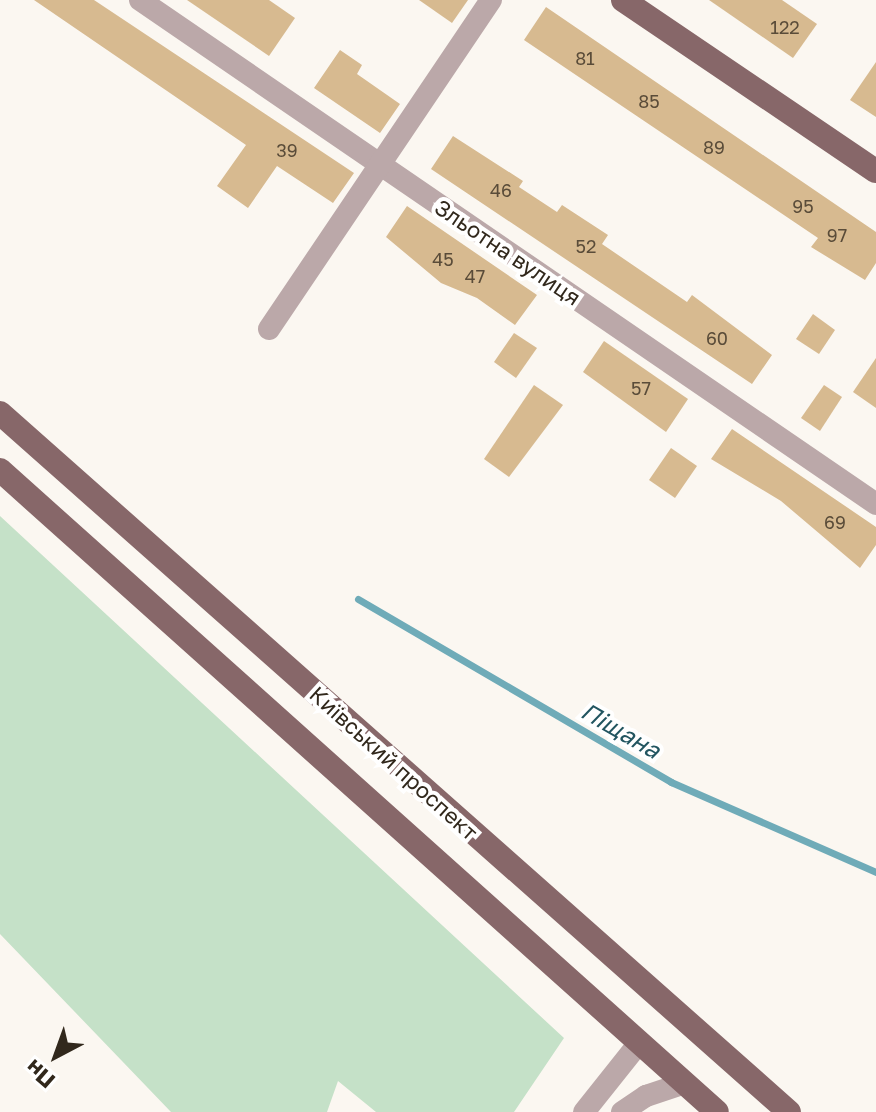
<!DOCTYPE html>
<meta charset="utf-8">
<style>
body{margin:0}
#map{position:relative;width:876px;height:1112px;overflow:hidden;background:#fbf7f1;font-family:"Golos Text",sans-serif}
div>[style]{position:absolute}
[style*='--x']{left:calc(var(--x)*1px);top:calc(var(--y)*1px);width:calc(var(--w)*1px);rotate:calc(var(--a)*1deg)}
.green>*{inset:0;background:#c5e1c8}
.stream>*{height:7px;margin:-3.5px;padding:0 3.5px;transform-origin:3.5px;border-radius:3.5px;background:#6fabb8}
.building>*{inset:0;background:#d7ba90}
.minor>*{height:22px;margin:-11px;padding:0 11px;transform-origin:11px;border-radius:11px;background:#bba8a9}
.major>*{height:24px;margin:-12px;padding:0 12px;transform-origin:12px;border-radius:12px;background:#876769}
span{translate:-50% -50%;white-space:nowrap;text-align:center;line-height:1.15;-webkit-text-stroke:8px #fff;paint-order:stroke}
.number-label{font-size:18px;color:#5a4c39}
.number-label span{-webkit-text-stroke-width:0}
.street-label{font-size:22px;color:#31281c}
.water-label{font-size:24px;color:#225560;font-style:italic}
.north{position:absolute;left:16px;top:1016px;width:80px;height:80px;-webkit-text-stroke:6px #fff;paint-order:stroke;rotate:221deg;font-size:22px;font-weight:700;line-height:32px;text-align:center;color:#31281c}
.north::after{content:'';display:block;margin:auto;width:28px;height:36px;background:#31281c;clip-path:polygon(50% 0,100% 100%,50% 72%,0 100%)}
</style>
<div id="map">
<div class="green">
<i style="clip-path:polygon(0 516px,564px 1038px,514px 1112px,376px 1112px,338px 1081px,327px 1112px,171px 1112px,0 934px)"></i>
</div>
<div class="stream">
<i style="--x:358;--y:599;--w:363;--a:30.3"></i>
<i style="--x:671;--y:782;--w:224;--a:23.7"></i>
</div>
<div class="building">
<i style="clip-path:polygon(34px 0,94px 0,354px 173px,333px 203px,277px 166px,248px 208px,217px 186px,246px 145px)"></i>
<i style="clip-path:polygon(187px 0,269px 0,295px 18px,269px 56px)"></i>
<i style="clip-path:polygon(419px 0,468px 0,452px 23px)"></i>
<i style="clip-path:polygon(709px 0,782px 0,817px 24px,793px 58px)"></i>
<i style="clip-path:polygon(546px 7px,876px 232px,876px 263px,865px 280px,811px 247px,818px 238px,524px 40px)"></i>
<i style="clip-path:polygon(340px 50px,362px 65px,357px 74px,400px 104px,380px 133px,314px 88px)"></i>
<i style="clip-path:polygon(876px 62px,876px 117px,850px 100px)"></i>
<i style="clip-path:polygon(453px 136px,523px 181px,519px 187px,557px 212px,562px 205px,608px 235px,602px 244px,687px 302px,692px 295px,772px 355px,752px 384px,431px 169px)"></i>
<i style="clip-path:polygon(407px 206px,537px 295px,515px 325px,477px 298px,441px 283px,386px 237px)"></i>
<i style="clip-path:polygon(813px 314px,835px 330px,819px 354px,796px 339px)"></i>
<i style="clip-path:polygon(514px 333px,537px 348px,516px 378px,494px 362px)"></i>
<i style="clip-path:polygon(604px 341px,688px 399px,666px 432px,583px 372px)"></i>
<i style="clip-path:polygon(876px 358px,876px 408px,853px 392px)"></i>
<i style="clip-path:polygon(534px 385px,563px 405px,509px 477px,484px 459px)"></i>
<i style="clip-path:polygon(824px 385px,842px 397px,820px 431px,801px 418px)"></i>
<i style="clip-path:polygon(732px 429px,876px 527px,876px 545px,860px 568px,781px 501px,711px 459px)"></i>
<i style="clip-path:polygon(671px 448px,697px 466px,675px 498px,649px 480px)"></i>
</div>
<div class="minor">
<i style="--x:140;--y:0;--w:892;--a:34.4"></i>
<i style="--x:269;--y:329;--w:397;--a:-56"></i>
<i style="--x:584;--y:1112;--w:88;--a:-51.4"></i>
<i style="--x:622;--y:1112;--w:29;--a:-34"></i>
<i style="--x:646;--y:1096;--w:41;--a:-18.4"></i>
</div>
<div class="major">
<i style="--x:623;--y:0;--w:305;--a:34.1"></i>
<i style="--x:0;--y:413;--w:1054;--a:41.54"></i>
<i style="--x:0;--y:470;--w:962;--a:41.84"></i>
</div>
<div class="number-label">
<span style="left:785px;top:27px">122</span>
<span style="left:585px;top:58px">81</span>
<span style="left:649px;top:101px">85</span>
<span style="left:714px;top:147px">89</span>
<span style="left:287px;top:150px">39</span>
<span style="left:501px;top:190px">46</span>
<span style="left:803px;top:206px">95</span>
<span style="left:837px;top:235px">97</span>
<span style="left:586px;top:246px">52</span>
<span style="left:443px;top:259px">45</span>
<span style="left:475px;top:276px">47</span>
<span style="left:717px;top:338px">60</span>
<span style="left:641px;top:388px">57</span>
<span style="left:835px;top:522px">69</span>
</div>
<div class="street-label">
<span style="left:508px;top:252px;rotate:34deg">Зльотна вулиця</span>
<span style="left:394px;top:763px;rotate:42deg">Київський проспект</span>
</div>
<div class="water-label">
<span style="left:621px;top:730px;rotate:30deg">Піщана</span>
</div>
<div class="north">Пн</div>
</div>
